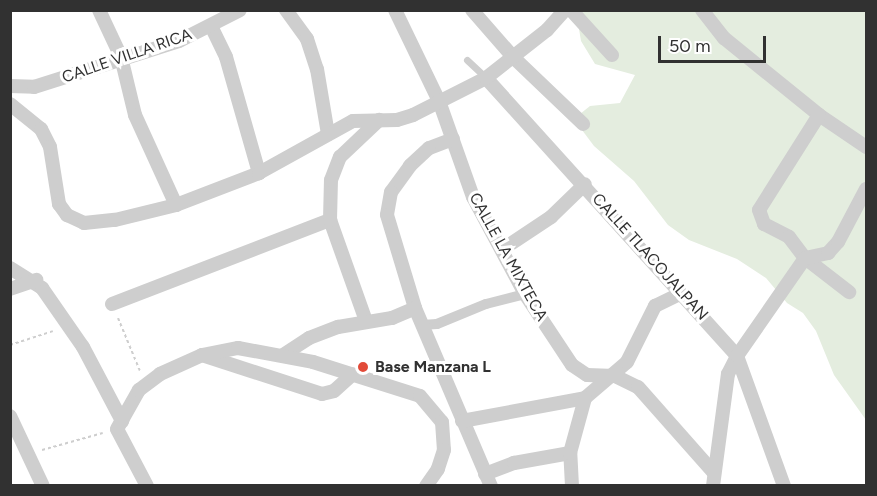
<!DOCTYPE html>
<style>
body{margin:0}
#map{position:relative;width:877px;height:496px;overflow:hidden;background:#fff;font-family:Figtree,sans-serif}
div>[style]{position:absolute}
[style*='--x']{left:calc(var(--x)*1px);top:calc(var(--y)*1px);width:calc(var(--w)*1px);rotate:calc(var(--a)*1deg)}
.green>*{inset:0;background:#e4eddf}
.path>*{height:2px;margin-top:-1px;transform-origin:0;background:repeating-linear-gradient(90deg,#cecece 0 3px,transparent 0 6px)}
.service>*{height:7px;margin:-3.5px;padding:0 3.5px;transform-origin:3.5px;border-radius:3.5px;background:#cecece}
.pedestrian>*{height:10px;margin:-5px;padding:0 5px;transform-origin:5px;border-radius:5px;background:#cecece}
.minor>*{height:14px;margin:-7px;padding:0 7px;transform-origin:7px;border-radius:7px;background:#cecece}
.dots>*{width:16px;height:16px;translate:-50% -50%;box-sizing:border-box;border:3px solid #fff;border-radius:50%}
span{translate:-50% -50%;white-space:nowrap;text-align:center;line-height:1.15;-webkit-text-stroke:6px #fff;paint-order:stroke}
.street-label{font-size:16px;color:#313131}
.poi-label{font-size:16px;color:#313131;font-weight:700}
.left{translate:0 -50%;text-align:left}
.frame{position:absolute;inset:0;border:12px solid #313131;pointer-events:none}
.scale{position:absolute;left:658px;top:36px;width:108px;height:27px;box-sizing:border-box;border:3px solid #313131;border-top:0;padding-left:8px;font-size:18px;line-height:21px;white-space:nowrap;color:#313131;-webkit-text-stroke:4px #fff;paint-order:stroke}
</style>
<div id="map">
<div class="green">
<i style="clip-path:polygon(576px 11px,866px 11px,866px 420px,834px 375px,816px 331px,803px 313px,787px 303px,766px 278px,737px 259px,689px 240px,668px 225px,634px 181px,594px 146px,582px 130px,580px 114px,590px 106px,620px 103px,635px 75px,595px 64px,581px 41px)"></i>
</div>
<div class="path">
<i style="--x:118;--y:318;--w:57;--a:67.5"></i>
<i style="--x:10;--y:345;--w:45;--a:-18"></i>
<i style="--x:42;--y:450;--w:63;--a:-15.6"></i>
</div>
<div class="service">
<i style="--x:467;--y:60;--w:26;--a:43"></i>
</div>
<div class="pedestrian">
<i style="--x:422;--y:325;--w:15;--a:-4"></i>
<i style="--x:437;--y:324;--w:53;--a:-22.2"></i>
<i style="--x:486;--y:304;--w:40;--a:-14.4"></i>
</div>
<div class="minor">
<i style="--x:99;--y:10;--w:52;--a:64.9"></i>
<i style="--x:121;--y:57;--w:60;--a:76.4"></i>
<i style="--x:135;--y:115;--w:99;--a:65.5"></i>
<i style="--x:286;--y:10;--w:36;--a:54"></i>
<i style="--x:307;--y:39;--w:32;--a:72"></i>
<i style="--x:317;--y:69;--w:66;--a:80.4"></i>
<i style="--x:395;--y:10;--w:101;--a:64.2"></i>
<i style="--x:439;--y:101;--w:102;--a:70.5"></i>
<i style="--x:473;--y:197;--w:110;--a:61.8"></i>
<i style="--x:525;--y:294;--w:85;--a:56.5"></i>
<i style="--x:572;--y:365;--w:18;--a:34"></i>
<i style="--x:587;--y:375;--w:28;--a:2"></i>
<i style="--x:615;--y:376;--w:25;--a:26"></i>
<i style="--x:638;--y:387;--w:115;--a:48.5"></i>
<i style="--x:472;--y:10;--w:62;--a:48.9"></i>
<i style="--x:513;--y:57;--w:97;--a:43.7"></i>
<i style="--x:571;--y:10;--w:61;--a:47.7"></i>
<i style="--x:702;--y:10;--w:36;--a:52"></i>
<i style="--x:724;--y:38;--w:122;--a:39"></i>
<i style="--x:819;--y:115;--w:57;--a:34.2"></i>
<i style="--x:211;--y:26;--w:34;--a:64"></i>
<i style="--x:226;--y:57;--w:121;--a:74.1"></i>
<i style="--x:486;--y:78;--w:375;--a:47.9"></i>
<i style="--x:737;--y:356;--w:138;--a:70.1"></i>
<i style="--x:10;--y:86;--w:24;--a:2"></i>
<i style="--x:34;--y:87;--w:152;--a:-17.6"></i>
<i style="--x:179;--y:41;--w:68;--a:-26.9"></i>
<i style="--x:10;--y:104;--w:40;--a:39"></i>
<i style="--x:41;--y:129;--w:20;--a:63"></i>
<i style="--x:50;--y:147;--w:58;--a:81"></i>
<i style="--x:59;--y:204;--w:14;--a:54"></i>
<i style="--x:67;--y:215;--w:19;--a:25"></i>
<i style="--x:84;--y:223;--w:31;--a:-6"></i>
<i style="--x:115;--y:220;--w:63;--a:-13.8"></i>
<i style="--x:176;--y:205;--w:89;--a:-21.1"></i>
<i style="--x:259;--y:173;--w:107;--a:-29"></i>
<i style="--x:353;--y:121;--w:44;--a:-1.3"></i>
<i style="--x:397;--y:120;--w:17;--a:-17"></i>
<i style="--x:413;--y:115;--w:82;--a:-26.9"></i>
<i style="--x:486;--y:78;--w:78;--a:-38.2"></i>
<i style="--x:547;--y:30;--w:27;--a:-48"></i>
<i style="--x:819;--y:115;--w:112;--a:122.3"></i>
<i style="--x:759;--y:210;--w:15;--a:70"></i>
<i style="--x:764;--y:224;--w:28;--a:27"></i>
<i style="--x:789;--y:237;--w:26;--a:53"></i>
<i style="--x:805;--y:258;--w:56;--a:37.7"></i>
<i style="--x:453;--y:139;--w:26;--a:159"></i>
<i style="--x:429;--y:148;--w:26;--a:137"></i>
<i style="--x:410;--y:166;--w:32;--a:126"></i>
<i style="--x:391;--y:192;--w:23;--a:100"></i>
<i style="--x:387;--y:215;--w:97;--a:73.2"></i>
<i style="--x:415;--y:308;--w:194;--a:66.9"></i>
<i style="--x:503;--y:249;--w:58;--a:-33.7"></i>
<i style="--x:551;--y:217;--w:47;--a:-44.1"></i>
<i style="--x:10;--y:268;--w:38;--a:32"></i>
<i style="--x:42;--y:288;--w:72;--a:55.2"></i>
<i style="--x:83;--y:347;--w:84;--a:62.2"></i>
<i style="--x:10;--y:289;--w:28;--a:-19"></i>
<i style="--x:112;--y:304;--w:234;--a:-21.1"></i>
<i style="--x:366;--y:321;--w:107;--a:-109.6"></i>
<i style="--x:330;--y:220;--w:40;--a:-88.6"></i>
<i style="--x:331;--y:180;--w:25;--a:-69"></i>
<i style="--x:340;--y:157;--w:54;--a:-43.5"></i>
<i style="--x:202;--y:355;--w:126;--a:18"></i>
<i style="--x:322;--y:394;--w:12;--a:-14"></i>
<i style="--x:334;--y:391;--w:25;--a:-42"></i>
<i style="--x:283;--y:355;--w:31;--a:-33"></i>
<i style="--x:309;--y:338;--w:31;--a:-21"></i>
<i style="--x:338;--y:327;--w:55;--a:-9.5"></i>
<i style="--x:392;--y:318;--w:25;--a:-23"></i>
<i style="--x:10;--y:416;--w:77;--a:64.8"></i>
<i style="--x:462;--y:421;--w:125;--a:-10.6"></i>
<i style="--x:585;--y:398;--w:55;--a:-40.6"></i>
<i style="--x:627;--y:362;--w:63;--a:-63.4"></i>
<i style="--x:655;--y:306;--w:28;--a:-26"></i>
<i style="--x:485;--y:474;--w:31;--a:-21"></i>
<i style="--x:514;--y:463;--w:57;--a:-10.1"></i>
<i style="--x:147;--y:486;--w:64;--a:-117.8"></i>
<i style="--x:117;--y:429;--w:45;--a:-60.6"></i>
<i style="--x:139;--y:390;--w:26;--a:-37"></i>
<i style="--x:160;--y:374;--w:46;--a:-24.3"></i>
<i style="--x:202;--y:355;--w:37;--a:-11"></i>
<i style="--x:238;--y:348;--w:76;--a:10.6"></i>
<i style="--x:313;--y:362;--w:112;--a:17.6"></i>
<i style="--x:420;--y:396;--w:34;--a:50"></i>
<i style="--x:442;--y:422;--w:28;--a:86"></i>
<i style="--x:444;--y:450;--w:20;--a:108"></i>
<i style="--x:438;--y:469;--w:21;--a:125"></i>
<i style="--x:572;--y:486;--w:33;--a:-93"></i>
<i style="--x:570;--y:453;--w:57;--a:-74.7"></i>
<i style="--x:713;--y:486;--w:113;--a:-82.4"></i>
<i style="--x:728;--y:374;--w:20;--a:-63"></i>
<i style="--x:737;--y:356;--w:119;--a:-55.2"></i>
<i style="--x:805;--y:258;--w:24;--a:-12"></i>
<i style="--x:828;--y:253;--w:15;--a:-48"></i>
<i style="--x:838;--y:242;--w:60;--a:-62.2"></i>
</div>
<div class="dots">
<i style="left:363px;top:367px;background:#e24a38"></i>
</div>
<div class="street-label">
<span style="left:127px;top:56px;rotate:-19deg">CALLE VILLA RICA</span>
<span style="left:508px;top:257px;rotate:61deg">CALLE LA MIXTECA</span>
<span style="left:650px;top:257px;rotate:48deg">CALLE TLACOJALPAN</span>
</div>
<div class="poi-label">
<span class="left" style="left:375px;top:367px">Base Manzana L</span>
</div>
<div class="frame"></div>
<div class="scale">50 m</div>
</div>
